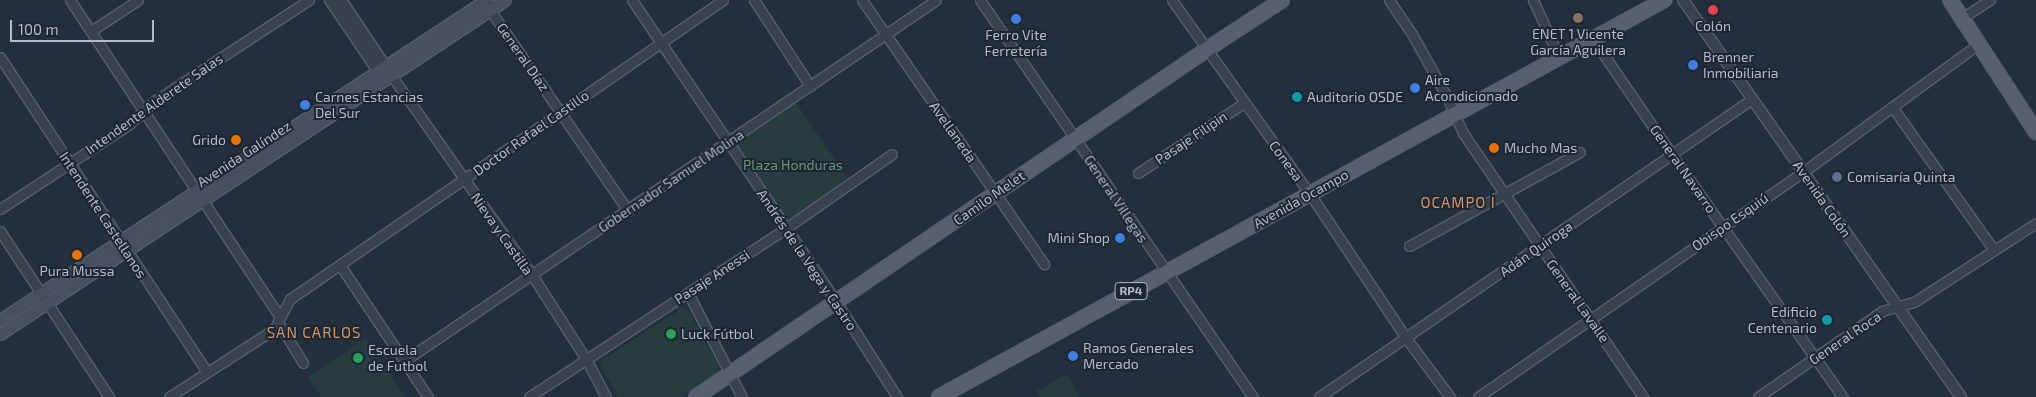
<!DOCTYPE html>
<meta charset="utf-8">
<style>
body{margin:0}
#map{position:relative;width:2036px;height:397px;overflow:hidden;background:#242f3e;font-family:"Exo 2",sans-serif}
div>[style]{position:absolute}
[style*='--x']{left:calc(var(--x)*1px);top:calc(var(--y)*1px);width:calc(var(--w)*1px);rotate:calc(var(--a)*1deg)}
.green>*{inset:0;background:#263c3f}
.roads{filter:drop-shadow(1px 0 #565f6c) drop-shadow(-1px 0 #565f6c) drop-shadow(0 1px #565f6c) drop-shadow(0 -1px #565f6c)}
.minor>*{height:9px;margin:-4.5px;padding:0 4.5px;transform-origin:4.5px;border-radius:4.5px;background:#38414e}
.tertiary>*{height:10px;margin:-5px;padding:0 5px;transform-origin:5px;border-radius:5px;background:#38414e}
.secondary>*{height:11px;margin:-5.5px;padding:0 5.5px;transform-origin:5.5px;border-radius:5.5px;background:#465061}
.primary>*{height:14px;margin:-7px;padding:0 7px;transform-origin:7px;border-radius:7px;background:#56606e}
.dots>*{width:14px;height:14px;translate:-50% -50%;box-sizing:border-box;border:2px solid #1d2633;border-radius:50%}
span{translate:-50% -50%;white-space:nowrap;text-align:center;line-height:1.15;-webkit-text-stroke:4px #1d2633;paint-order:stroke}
.shield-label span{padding:1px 4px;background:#1d2633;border:1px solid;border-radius:4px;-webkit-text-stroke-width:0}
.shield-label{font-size:12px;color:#b4bcc9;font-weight:700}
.poi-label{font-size:14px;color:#b4bcc9}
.left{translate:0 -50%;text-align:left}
.right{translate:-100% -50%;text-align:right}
.street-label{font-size:14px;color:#b4bcc9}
.park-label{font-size:14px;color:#6b9a76}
.neighbourhood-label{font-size:15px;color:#d59563;letter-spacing:1px}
.scale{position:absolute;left:10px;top:20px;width:144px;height:22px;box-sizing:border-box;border:2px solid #b4bcc9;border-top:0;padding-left:6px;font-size:15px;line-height:18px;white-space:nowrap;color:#b4bcc9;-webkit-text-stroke:4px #1d2633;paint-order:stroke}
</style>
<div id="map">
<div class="green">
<i style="clip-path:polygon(795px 101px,848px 179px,794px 216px,786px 217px,739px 151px,737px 144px,740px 138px)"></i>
<i style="clip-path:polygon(682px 308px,688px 309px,719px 368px,718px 374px,682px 397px,618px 397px,601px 366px,602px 360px)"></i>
<i style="clip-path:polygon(366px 338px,405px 397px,321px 397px,307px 377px)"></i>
<i style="clip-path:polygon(1067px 374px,1080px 397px,1040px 397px,1037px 391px)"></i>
</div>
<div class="roads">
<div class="minor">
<i style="--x:70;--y:0;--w:380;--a:56.5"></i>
<i style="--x:632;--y:0;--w:366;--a:55.9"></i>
<i style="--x:837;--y:303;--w:112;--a:57.4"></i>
<i style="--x:754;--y:0;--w:103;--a:56.9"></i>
<i style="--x:862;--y:0;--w:321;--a:55.4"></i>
<i style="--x:980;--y:0;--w:482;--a:55.5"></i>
<i style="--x:1172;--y:0;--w:238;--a:54.6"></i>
<i style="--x:1310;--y:194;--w:173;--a:56.3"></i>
<i style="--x:1406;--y:338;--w:74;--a:53.3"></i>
<i style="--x:1389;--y:0;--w:41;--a:55.9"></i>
<i style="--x:1412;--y:34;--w:70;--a:60.9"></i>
<i style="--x:1446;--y:95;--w:42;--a:65.9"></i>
<i style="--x:1463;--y:133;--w:320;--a:55.7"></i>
<i style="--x:1533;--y:0;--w:63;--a:65.5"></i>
<i style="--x:490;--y:5;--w:5;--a:90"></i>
<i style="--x:490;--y:10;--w:244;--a:55.5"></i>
<i style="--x:1962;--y:18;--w:33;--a:-33"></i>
<i style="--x:91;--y:31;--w:56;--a:-33.4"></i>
<i style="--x:1593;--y:39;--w:140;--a:55.7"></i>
<i style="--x:1672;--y:155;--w:296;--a:54.8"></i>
<i style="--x:0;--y:57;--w:377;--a:56.7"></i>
<i style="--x:391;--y:75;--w:245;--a:54.8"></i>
<i style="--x:532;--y:275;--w:100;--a:57.3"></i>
<i style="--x:586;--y:359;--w:43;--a:62.2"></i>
<i style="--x:1893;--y:108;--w:174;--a:54.6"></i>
<i style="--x:1138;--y:173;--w:127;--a:-33.4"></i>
<i style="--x:0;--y:209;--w:153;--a:-33.3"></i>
<i style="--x:128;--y:125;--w:38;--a:-42"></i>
<i style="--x:156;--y:100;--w:183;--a:-33.2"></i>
<i style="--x:0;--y:231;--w:199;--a:56.7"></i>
<i style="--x:1409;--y:246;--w:195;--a:-28.8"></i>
<i style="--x:340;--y:265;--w:159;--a:56.3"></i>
<i style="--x:688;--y:293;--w:117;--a:62.6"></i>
<i style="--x:278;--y:322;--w:48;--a:58.6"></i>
<i style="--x:404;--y:361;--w:643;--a:-34.16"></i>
<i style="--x:169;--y:397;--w:125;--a:-32.9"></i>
<i style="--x:274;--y:329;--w:34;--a:-62"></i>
<i style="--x:290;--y:299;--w:526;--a:-34.63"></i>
<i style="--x:529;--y:397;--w:308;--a:-33.3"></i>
<i style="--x:786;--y:228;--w:129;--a:-34.9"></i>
<i style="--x:1319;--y:397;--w:526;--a:-34.54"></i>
<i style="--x:1478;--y:397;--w:395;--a:-34.7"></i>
<i style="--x:1803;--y:172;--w:219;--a:-36.1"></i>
<i style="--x:1758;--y:397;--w:151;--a:-34.7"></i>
<i style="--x:1882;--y:311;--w:33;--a:-16"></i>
<i style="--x:1914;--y:302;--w:145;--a:-32.9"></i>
</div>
<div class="tertiary">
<i style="--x:330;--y:0;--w:86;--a:55.9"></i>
<i style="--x:378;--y:71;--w:7;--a:16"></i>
<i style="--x:341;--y:0;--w:87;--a:56.3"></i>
<i style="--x:1683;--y:0;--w:485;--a:55"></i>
</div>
<div class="secondary">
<i style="--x:0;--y:320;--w:582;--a:-33.36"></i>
<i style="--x:0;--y:334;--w:605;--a:-33.48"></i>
</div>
<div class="primary">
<i style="--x:1950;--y:0;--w:158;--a:56.9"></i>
<i style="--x:696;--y:397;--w:617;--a:-34.23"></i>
<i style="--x:1206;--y:50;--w:91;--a:-33.3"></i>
<i style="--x:939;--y:397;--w:827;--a:-28.7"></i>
</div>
</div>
<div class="dots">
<i style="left:1713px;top:10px;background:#e0444e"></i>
<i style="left:1578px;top:18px;background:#8d6e63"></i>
<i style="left:1016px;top:19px;background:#3f7fe0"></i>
<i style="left:1693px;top:65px;background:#3f7fe0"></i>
<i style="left:1415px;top:88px;background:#3f7fe0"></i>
<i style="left:1297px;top:97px;background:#0f9aa8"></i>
<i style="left:305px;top:105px;background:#3f7fe0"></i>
<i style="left:236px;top:140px;background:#e8710a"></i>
<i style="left:1494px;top:148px;background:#e8710a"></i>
<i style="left:1837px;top:177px;background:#5c6f8a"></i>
<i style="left:1120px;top:238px;background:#3f7fe0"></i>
<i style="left:77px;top:255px;background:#e8710a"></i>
<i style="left:1827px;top:320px;background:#0f9aa8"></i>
<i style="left:671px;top:334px;background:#2e9e5b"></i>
<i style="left:1073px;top:356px;background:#3f7fe0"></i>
<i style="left:358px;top:358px;background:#2e9e5b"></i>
</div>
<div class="shield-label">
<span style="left:1131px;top:291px">RP4</span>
</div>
<div class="poi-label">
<span style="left:1713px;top:26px">Colón</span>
<span style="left:1578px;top:42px">ENET 1 Vicente<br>García Aguilera</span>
<span style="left:1016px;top:43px">Ferro Vite<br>Ferretería</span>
<span class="left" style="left:1703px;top:65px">Brenner<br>Inmobiliaria</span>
<span class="left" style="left:1425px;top:88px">Aire<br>Acondicionado</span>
<span class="left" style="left:315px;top:105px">Carnes Estancias<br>Del Sur</span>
<span class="left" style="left:1307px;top:97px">Auditorio OSDE</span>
<span class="right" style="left:226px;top:140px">Grido</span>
<span class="left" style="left:1504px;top:148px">Mucho Mas</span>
<span class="left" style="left:1847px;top:177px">Comisaría Quinta</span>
<span class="right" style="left:1110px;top:238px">Mini Shop</span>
<span style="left:77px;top:271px">Pura Mussa</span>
<span class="right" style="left:1817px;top:320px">Edificio<br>Centenario</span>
<span class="left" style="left:681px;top:334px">Luck Fútbol</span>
<span class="left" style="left:1083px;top:356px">Ramos Generales<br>Mercado</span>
<span class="left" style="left:368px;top:358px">Escuela<br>de Futbol</span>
</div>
<div class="street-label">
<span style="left:523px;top:57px;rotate:55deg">General Díaz</span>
<span style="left:154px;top:104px;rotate:-35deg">Intendente Alderete Salas</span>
<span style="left:953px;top:132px;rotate:55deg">Avellaneda</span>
<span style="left:531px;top:133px;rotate:-35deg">Doctor Rafael Castillo</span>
<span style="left:1191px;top:138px;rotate:-34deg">Pasaje Filipin</span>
<span style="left:244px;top:154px;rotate:-33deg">Avenida Galíndez</span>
<span style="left:1286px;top:161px;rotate:54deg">Conesa</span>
<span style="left:1683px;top:169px;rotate:55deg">General Navarro</span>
<span style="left:671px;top:181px;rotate:-34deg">Gobernador Samuel Molina</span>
<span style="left:989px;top:198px;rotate:-35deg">Camilo Melet</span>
<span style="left:1116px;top:199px;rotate:56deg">General Villegas</span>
<span style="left:1301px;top:199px;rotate:-29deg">Avenida Ocampo</span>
<span style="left:1822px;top:199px;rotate:55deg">Avenida Colón</span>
<span style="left:103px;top:215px;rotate:57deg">Intendente Castellanos</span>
<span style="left:1730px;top:222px;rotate:-35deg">Obispo Esquiú</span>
<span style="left:502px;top:234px;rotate:55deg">Nieva y Castilla</span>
<span style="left:1536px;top:249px;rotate:-35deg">Adán Quiroga</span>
<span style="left:807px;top:260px;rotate:56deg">Andrés de la Vega y Castro</span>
<span style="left:712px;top:277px;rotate:-33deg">Pasaje Anessi</span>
<span style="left:1578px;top:301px;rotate:55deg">General Lavalle</span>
<span style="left:1845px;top:338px;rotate:-34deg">General Roca</span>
</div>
<div class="park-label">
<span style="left:793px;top:165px">Plaza Honduras</span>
</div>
<div class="neighbourhood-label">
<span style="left:1458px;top:203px">OCAMPO I</span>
<span style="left:314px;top:333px">SAN CARLOS</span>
</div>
<div class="scale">100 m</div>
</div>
